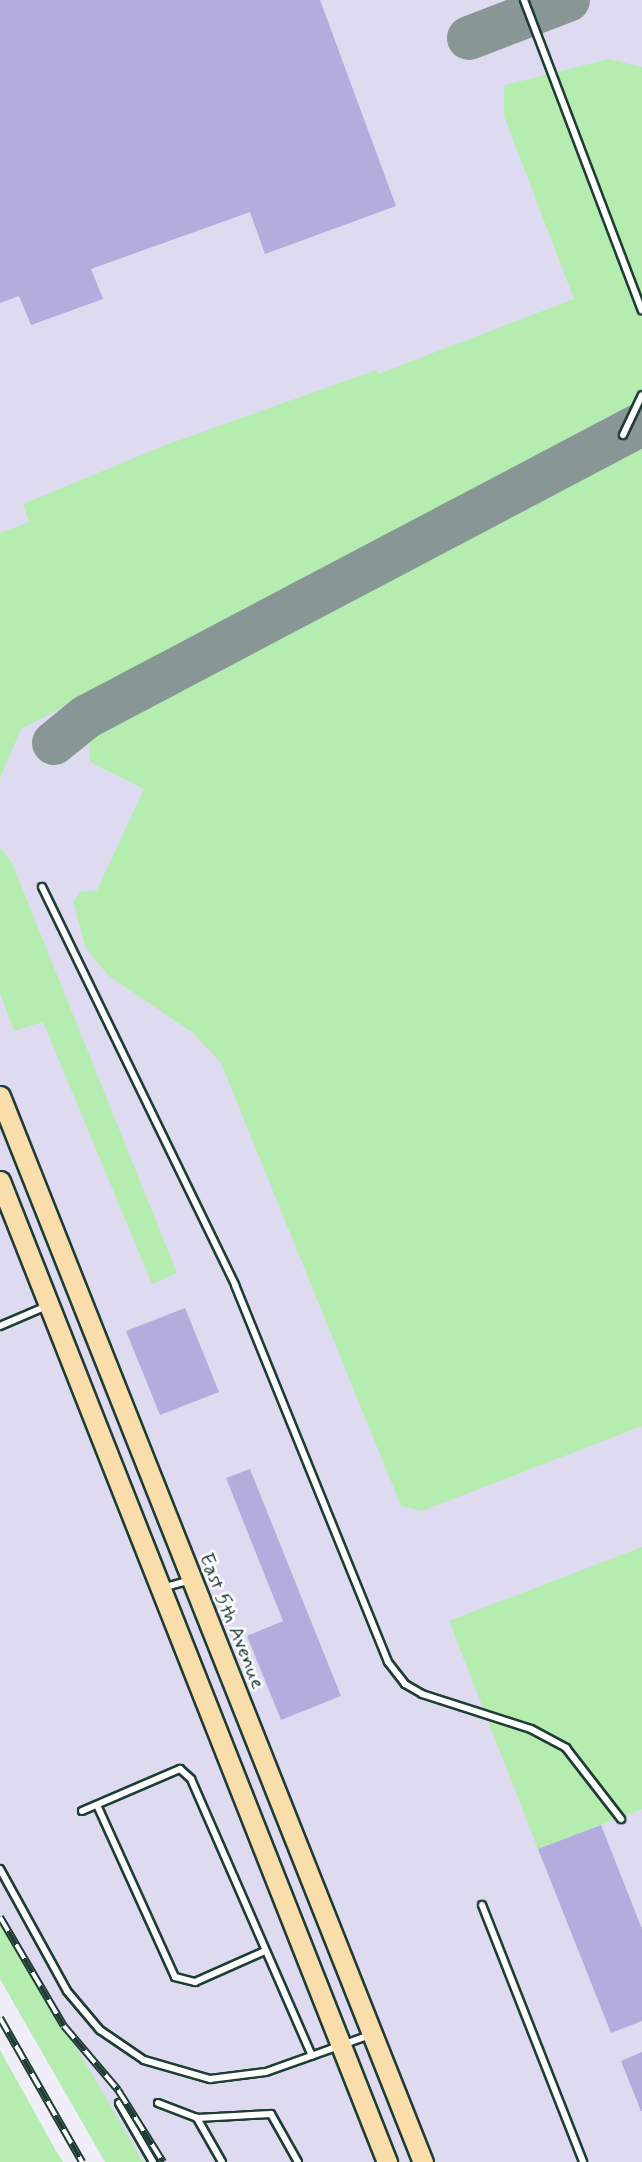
<!DOCTYPE html>
<style>
body{margin:0}
#map{position:relative;width:642px;height:2162px;overflow:hidden;background:#f0eef8;font-family:Mynerve,sans-serif}
div>[style]{position:absolute}
[style*='--x']{left:calc(var(--x)*1px);top:calc(var(--y)*1px);width:calc(var(--w)*1px);rotate:calc(var(--a)*1deg)}
.built>*{inset:0;background:#dedaf0}
.green>*{inset:0;background:#b5edb0}
.taxiway>*{height:44px;margin:-22px;padding:0 22px;transform-origin:22px;border-radius:22px;background:#889696}
.building>*{inset:0;background:#b4acdd}
.roads{filter:drop-shadow(2px 0 #1f3d34) drop-shadow(-2px 0 #1f3d34) drop-shadow(0 2px #1f3d34) drop-shadow(0 -2px #1f3d34)}
.lane>*{height:6px;margin:-3px;padding:0 3px;transform-origin:3px;border-radius:3px;background:#fff}
.primary>*{height:19px;margin:-9.5px;padding:0 9.5px;transform-origin:9.5px;border-radius:9.5px;background:#f9deab}
.rail>*{height:8px;margin-top:-4px;transform-origin:0;background:repeating-linear-gradient(90deg,#fff 0 16px,#1f3d34 0 32px);box-sizing:border-box;border-block:2px solid #1f3d34}
span{translate:-50% -50%;white-space:nowrap;text-align:center;line-height:1.15;-webkit-text-stroke:5px #fff;paint-order:stroke}
.street-label{font-size:21px;color:#1f3d34}
</style>
<div id="map">
<div class="built">
<i style="clip-path:polygon(0 0,642px 0,642px 2162px,143px 2162px,0 1921px)"></i>
</div>
<div class="green">
<i style="clip-path:polygon(609px 59px,642px 67px,642px 405px,21px 729px,0 778px,0 533px,29px 522px,23px 504px,163px 446px,376px 370px,378px 374px,574px 299px,504px 116px,504px 90px,505px 85px)"></i>
<i style="clip-path:polygon(642px 447px,642px 1426px,422px 1511px,401px 1506px,221px 1063px,192px 1032px,109px 976px,86px 949px,73px 901px,80px 892px,97px 890px,144px 789px,90px 762px,89px 740px)"></i>
<i style="clip-path:polygon(0 848px,12px 863px,177px 1273px,152px 1284px,43px 1022px,14px 1031px,0 993px)"></i>
<i style="clip-path:polygon(642px 1547px,642px 1809px,538px 1849px,449px 1621px)"></i>
<i style="clip-path:polygon(0 1921px,101px 2089px,143px 2162px,105px 2162px,0 1979px)"></i>
<i style="clip-path:polygon(0 2050px,55px 2149px,63px 2162px,0 2162px)"></i>
</div>
<div class="taxiway">
<i style="--x:469;--y:38;--w:106;--a:-21"></i>
<i style="--x:54;--y:743;--w:41;--a:-39.1"></i>
<i style="--x:86;--y:717;--w:628;--a:-27.79"></i>
</div>
<div class="building">
<i style="clip-path:polygon(0 0,320px 0,396px 206px,265px 254px,250px 212px,91px 269px,103px 299px,31px 325px,19px 296px,0 303px)"></i>
<i style="clip-path:polygon(185px 1308px,219px 1392px,160px 1415px,126px 1331px)"></i>
<i style="clip-path:polygon(250px 1469px,341px 1696px,281px 1720px,247px 1636px,283px 1621px,226px 1478px)"></i>
<i style="clip-path:polygon(601px 1825px,642px 1929px,642px 2021px,611px 2033px,538px 1849px)"></i>
<i style="clip-path:polygon(642px 2052px,642px 2111px,641px 2111px,621px 2061px)"></i>
</div>
<div class="roads">
<div class="lane">
<i style="--x:524;--y:0;--w:332;--a:69.2"></i>
<i style="--x:623;--y:435;--w:44;--a:-64.6"></i>
<i style="--x:42;--y:887;--w:442;--a:64.1"></i>
<i style="--x:235;--y:1285;--w:407;--a:67.9"></i>
<i style="--x:388;--y:1662;--w:28;--a:52"></i>
<i style="--x:405;--y:1684;--w:20;--a:30"></i>
<i style="--x:422;--y:1694;--w:114;--a:17.8"></i>
<i style="--x:531;--y:1729;--w:40;--a:28"></i>
<i style="--x:566;--y:1748;--w:90;--a:52.2"></i>
<i style="--x:0;--y:1326;--w:51;--a:-23.1"></i>
<i style="--x:165;--y:1587;--w:24;--a:-15"></i>
<i style="--x:97;--y:1805;--w:189;--a:65.6"></i>
<i style="--x:175;--y:1977;--w:21;--a:14"></i>
<i style="--x:195;--y:1982;--w:77;--a:-23.9"></i>
<i style="--x:82;--y:1811;--w:107;--a:-23.2"></i>
<i style="--x:180;--y:1769;--w:15;--a:42"></i>
<i style="--x:191;--y:1779;--w:302;--a:66.4"></i>
<i style="--x:0;--y:1869;--w:139;--a:61.2"></i>
<i style="--x:67;--y:1991;--w:51;--a:49.8"></i>
<i style="--x:100;--y:2030;--w:53;--a:34.3"></i>
<i style="--x:144;--y:2060;--w:69;--a:16.1"></i>
<i style="--x:210;--y:2079;--w:56;--a:-7.1"></i>
<i style="--x:266;--y:2072;--w:110;--a:-19.6"></i>
<i style="--x:482;--y:1905;--w:276;--a:68.5"></i>
<i style="--x:119;--y:2103;--w:68;--a:60"></i>
<i style="--x:158;--y:2103;--w:42;--a:21"></i>
<i style="--x:222;--y:2162;--w:51;--a:-119.6"></i>
<i style="--x:197;--y:2118;--w:74;--a:-3.1"></i>
<i style="--x:271;--y:2114;--w:55;--a:60.6"></i>
</div>
<div class="primary">
<i style="--x:0;--y:1096;--w:1147;--a:68.36"></i>
<i style="--x:0;--y:1181;--w:1055;--a:68.47"></i>
</div>
</div>
<div class="rail">
<i style="--x:0;--y:1917;--w:126;--a:59.6"></i>
<i style="--x:64;--y:2026;--w:84;--a:49.8"></i>
<i style="--x:118;--y:2090;--w:85;--a:58"></i>
<i style="--x:0;--y:2018;--w:166;--a:60.3"></i>
</div>
<div class="street-label">
<span style="left:232px;top:1621px;rotate:68deg">East 5th Avenue</span>
</div>
</div>
